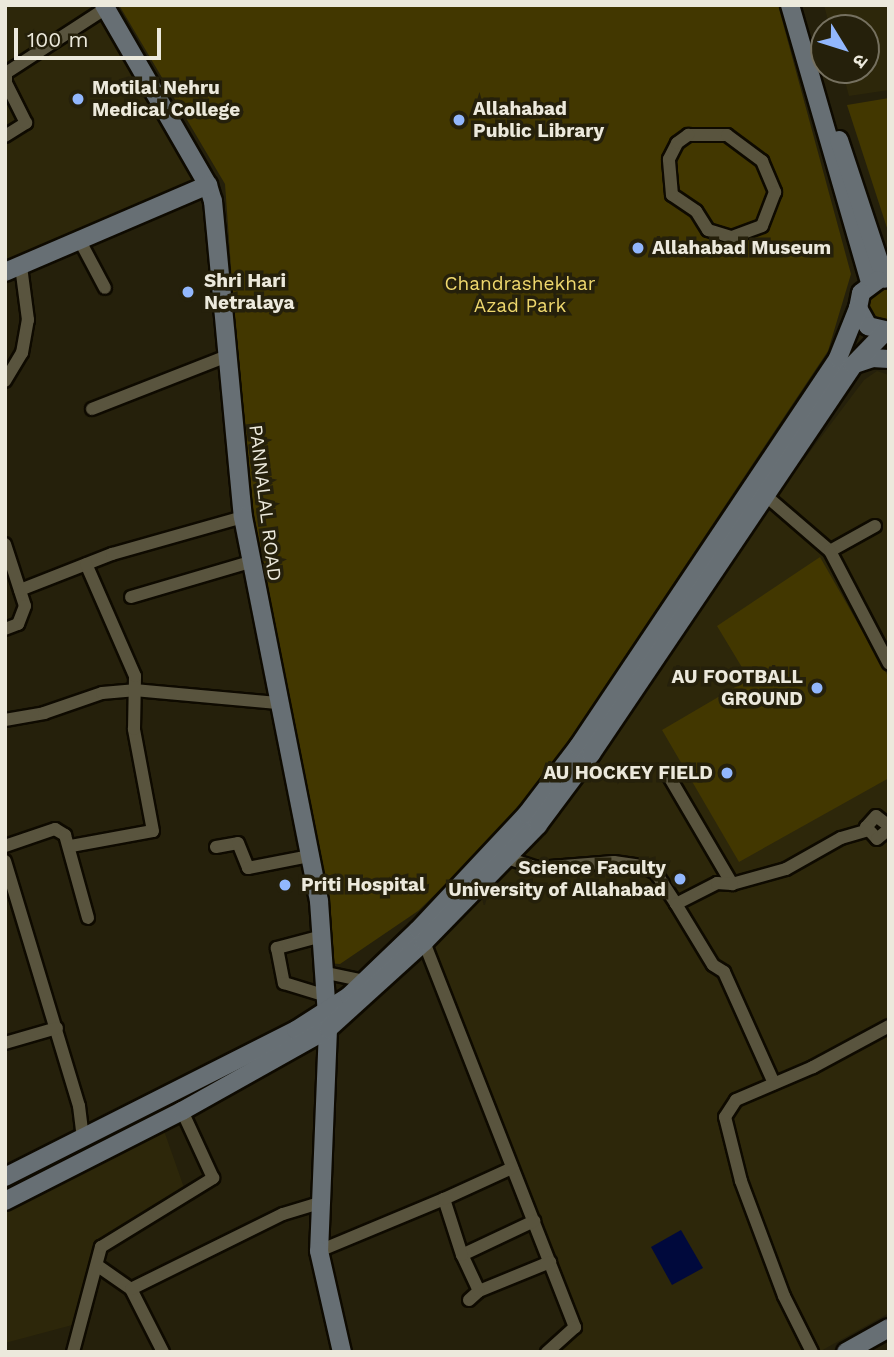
<!DOCTYPE html>
<meta charset="utf-8">
<style>
body{margin:0}
#map{position:relative;width:894px;height:1357px;overflow:hidden;background:#25200b;font-family:"Work Sans","Noto Sans Devanagari",sans-serif}
div>[style]{position:absolute}
[style*='--x']{left:calc(var(--x)*1px);top:calc(var(--y)*1px);width:calc(var(--w)*1px);rotate:calc(var(--a)*1deg)}
.built>*{inset:0;background:#2d270a}
.green>*{inset:0;background:#423700}
.water>*{inset:0;background:#00093c}
.roads{filter:drop-shadow(2px 0 #0e0a00) drop-shadow(-2px 0 #0e0a00) drop-shadow(0 2px #0e0a00) drop-shadow(0 -2px #0e0a00)}
.street>*{height:12px;margin:-6px;padding:0 6px;transform-origin:6px;border-radius:6px;background:#59543e}
.secondary>*{height:18px;margin:-9px;padding:0 9px;transform-origin:9px;border-radius:9px;background:#676f74}
.dots>*{width:19px;height:19px;translate:-50% -50%;box-sizing:border-box;border:4px solid #25200b;border-radius:50%}
span{translate:-50% -50%;white-space:nowrap;text-align:center;line-height:1.15;-webkit-text-stroke:7px #25200b;paint-order:stroke}
.poi-label{font-size:19px;color:#ece9dc;font-weight:700}
.left{translate:0 -50%;text-align:left}
.right{translate:-100% -50%;text-align:right}
.park-label{font-size:19px;color:#eed76d}
.street-label{font-size:19px;color:#ece9dc}
.frame{position:absolute;inset:0;border:7px solid #ece9dc;pointer-events:none}
.north{position:absolute;left:810px;top:14px;width:70px;height:70px;box-sizing:border-box;background:#25200b;border:2px solid #75705f;border-radius:50%;rotate:128deg;font-size:19px;font-weight:700;line-height:28px;text-align:center;color:#ece9dc}
.north::after{content:'';display:block;margin:auto;width:24px;height:32px;background:#92b7fd;clip-path:polygon(50% 0,100% 100%,50% 72%,0 100%)}
.scale{position:absolute;left:14px;top:28px;width:147px;height:32px;box-sizing:border-box;border:4px solid #ece9dc;border-top:0;padding-left:9px;font-size:21px;line-height:24px;white-space:nowrap;color:#ece9dc;-webkit-text-stroke:5px #25200b;paint-order:stroke}
</style>
<div id="map">
<div class="built">
<i style="clip-path:polygon(5px 5px,92px 5px,210px 194px,5px 262px)"></i>
<i style="clip-path:polygon(824px 5px,889px 5px,889px 90px,849px 96px,842px 70px,866px 70px,866px 28px,830px 28px)"></i>
<i style="clip-path:polygon(877px 371px,889px 375px,889px 1313px,819px 1352px,546px 1352px,578px 1327px,580px 1319px,550px 1262px,414px 937px,587px 747px,864px 380px)"></i>
<i style="clip-path:polygon(162px 1125px,188px 1199px,102px 1244px,76px 1324px,5px 1343px,5px 1210px)"></i>
</div>
<div class="green">
<i style="clip-path:polygon(119px 5px,778px 5px,851px 274px,828px 351px,539px 785px,515px 817px,418px 911px,340px 964px,326px 963px,326px 889px,251px 547px,225px 184px)"></i>
<i style="clip-path:polygon(889px 98px,889px 234px,847px 105px)"></i>
<i style="clip-path:polygon(883px 286px,889px 286px,889px 325px,877px 323px,867px 307px,869px 298px)"></i>
<i style="clip-path:polygon(820px 557px,889px 678px,889px 778px,739px 862px,662px 730px,749px 679px,717px 626px)"></i>
</div>
<div class="water">
<i style="clip-path:polygon(681px 1230px,703px 1268px,672px 1285px,651px 1247px)"></i>
</div>
<div class="roads">
<div class="street">
<i style="--x:688;--y:135;--w:39;--a:0"></i>
<i style="--x:727;--y:135;--w:44;--a:36.6"></i>
<i style="--x:762;--y:161;--w:34;--a:67"></i>
<i style="--x:775;--y:192;--w:36;--a:111"></i>
<i style="--x:762;--y:226;--w:33;--a:160"></i>
<i style="--x:731;--y:237;--w:24;--a:-163"></i>
<i style="--x:708;--y:230;--w:22;--a:-122"></i>
<i style="--x:696;--y:211;--w:29;--a:-146"></i>
<i style="--x:672;--y:195;--w:36;--a:-95"></i>
<i style="--x:669;--y:159;--w:18;--a:-63"></i>
<i style="--x:677;--y:143;--w:14;--a:-36"></i>
<i style="--x:5;--y:136;--w:25;--a:-32"></i>
<i style="--x:26;--y:123;--w:45;--a:-116.6"></i>
<i style="--x:6;--y:83;--w:10;--a:-90"></i>
<i style="--x:6;--y:73;--w:119;--a:-33"></i>
<i style="--x:80;--y:241;--w:53;--a:62"></i>
<i style="--x:5;--y:381;--w:33;--a:-59"></i>
<i style="--x:22;--y:353;--w:34;--a:-80"></i>
<i style="--x:28;--y:320;--w:54;--a:-97.4"></i>
<i style="--x:92;--y:409;--w:145;--a:-21.4"></i>
<i style="--x:765;--y:495;--w:86;--a:40.7"></i>
<i style="--x:875;--y:526;--w:51;--a:150.9"></i>
<i style="--x:830;--y:551;--w:127;--a:62.4"></i>
<i style="--x:5;--y:544;--w:65;--a:72.1"></i>
<i style="--x:25;--y:606;--w:19;--a:111"></i>
<i style="--x:18;--y:624;--w:14;--a:159"></i>
<i style="--x:20;--y:590;--w:99;--a:-21.4"></i>
<i style="--x:112;--y:554;--w:136;--a:-15.8"></i>
<i style="--x:131;--y:597;--w:124;--a:-16.4"></i>
<i style="--x:5;--y:720;--w:40;--a:-10"></i>
<i style="--x:44;--y:713;--w:61;--a:-19"></i>
<i style="--x:102;--y:693;--w:32;--a:-5"></i>
<i style="--x:134;--y:690;--w:144;--a:5.2"></i>
<i style="--x:667;--y:773;--w:129;--a:59.6"></i>
<i style="--x:732;--y:884;--w:56;--a:-15.5"></i>
<i style="--x:786;--y:869;--w:63;--a:-29.4"></i>
<i style="--x:841;--y:838;--w:26;--a:-16"></i>
<i style="--x:889;--y:826;--w:16;--a:-142"></i>
<i style="--x:876;--y:816;--w:15;--a:132"></i>
<i style="--x:866;--y:827;--w:16;--a:47"></i>
<i style="--x:877;--y:839;--w:16;--a:-40"></i>
<i style="--x:5;--y:846;--w:53;--a:-18.8"></i>
<i style="--x:55;--y:829;--w:12;--a:31"></i>
<i style="--x:65;--y:835;--w:86;--a:74.5"></i>
<i style="--x:71;--y:846;--w:83;--a:-10.4"></i>
<i style="--x:153;--y:831;--w:104;--a:-100.6"></i>
<i style="--x:134;--y:729;--w:53;--a:-88.9"></i>
<i style="--x:135;--y:676;--w:122;--a:-113.6"></i>
<i style="--x:216;--y:847;--w:22;--a:-10"></i>
<i style="--x:238;--y:843;--w:27;--a:68"></i>
<i style="--x:248;--y:868;--w:62;--a:-11.1"></i>
<i style="--x:507;--y:858;--w:32;--a:18"></i>
<i style="--x:537;--y:868;--w:77;--a:-4.5"></i>
<i style="--x:614;--y:862;--w:28;--a:8"></i>
<i style="--x:642;--y:866;--w:16;--a:27"></i>
<i style="--x:656;--y:873;--w:37;--a:57"></i>
<i style="--x:676;--y:904;--w:46;--a:-27.1"></i>
<i style="--x:717;--y:883;--w:15;--a:4"></i>
<i style="--x:5;--y:861;--w:256;--a:73.2"></i>
<i style="--x:79;--y:1106;--w:32;--a:83"></i>
<i style="--x:676;--y:904;--w:71;--a:58.8"></i>
<i style="--x:713;--y:965;--w:13;--a:32"></i>
<i style="--x:724;--y:972;--w:122;--a:65.8"></i>
<i style="--x:322;--y:936;--w:47;--a:165.1"></i>
<i style="--x:277;--y:948;--w:36;--a:79"></i>
<i style="--x:284;--y:983;--w:41;--a:17.1"></i>
<i style="--x:424;--y:942;--w:414;--a:68.6"></i>
<i style="--x:575;--y:1327;--w:38;--a:138"></i>
<i style="--x:322;--y:972;--w:49;--a:11.8"></i>
<i style="--x:5;--y:1043;--w:54;--a:-16.1"></i>
<i style="--x:319;--y:1251;--w:135;--a:-22.6"></i>
<i style="--x:462;--y:1255;--w:80;--a:-25.3"></i>
<i style="--x:98;--y:1266;--w:40;--a:34.9"></i>
<i style="--x:131;--y:1289;--w:71;--a:63.1"></i>
<i style="--x:131;--y:1289;--w:169;--a:-26.3"></i>
<i style="--x:283;--y:1214;--w:38;--a:-17"></i>
<i style="--x:479;--y:1291;--w:77;--a:-22.2"></i>
<i style="--x:469;--y:1300;--w:13;--a:-42"></i>
<i style="--x:479;--y:1291;--w:40;--a:-115"></i>
<i style="--x:462;--y:1255;--w:59;--a:-107.8"></i>
<i style="--x:444;--y:1199;--w:75;--a:-24.5"></i>
<i style="--x:73;--y:1352;--w:109;--a:-75.1"></i>
<i style="--x:101;--y:1247;--w:132;--a:-31.6"></i>
<i style="--x:213;--y:1178;--w:74;--a:-114.8"></i>
<i style="--x:812;--y:1352;--w:63;--a:-116.6"></i>
<i style="--x:784;--y:1296;--w:123;--a:-110.5"></i>
<i style="--x:741;--y:1181;--w:66;--a:-104"></i>
<i style="--x:725;--y:1117;--w:20;--a:-57"></i>
<i style="--x:736;--y:1100;--w:84;--a:-23.2"></i>
<i style="--x:813;--y:1067;--w:86;--a:-28.3"></i>
</div>
<div class="secondary">
<i style="--x:104;--y:5;--w:208;--a:60"></i>
<i style="--x:208;--y:185;--w:17;--a:73"></i>
<i style="--x:213;--y:201;--w:317;--a:84.6"></i>
<i style="--x:243;--y:517;--w:391;--a:78.8"></i>
<i style="--x:319;--y:901;--w:128;--a:86"></i>
<i style="--x:328;--y:1029;--w:222;--a:92.3"></i>
<i style="--x:319;--y:1251;--w:104;--a:77.2"></i>
<i style="--x:790;--y:5;--w:289;--a:73.9"></i>
<i style="--x:839;--y:140;--w:146;--a:71.7"></i>
<i style="--x:5;--y:272;--w:221;--a:-23.2"></i>
<i style="--x:878;--y:280;--w:21;--a:143"></i>
<i style="--x:861;--y:293;--w:15;--a:101"></i>
<i style="--x:858;--y:308;--w:21;--a:61"></i>
<i style="--x:868;--y:326;--w:22;--a:13"></i>
<i style="--x:855;--y:364;--w:18;--a:-19"></i>
<i style="--x:872;--y:358;--w:17;--a:3"></i>
<i style="--x:5;--y:1177;--w:326;--a:-26.8"></i>
<i style="--x:296;--y:1030;--w:63;--a:-32.7"></i>
<i style="--x:349;--y:996;--w:95;--a:-43.7"></i>
<i style="--x:418;--y:930;--w:158;--a:-46.8"></i>
<i style="--x:526;--y:815;--w:86;--a:-52.6"></i>
<i style="--x:578;--y:747;--w:468;--a:-56.2"></i>
<i style="--x:838;--y:358;--w:54;--a:-68.2"></i>
<i style="--x:5;--y:1201;--w:199;--a:-27"></i>
<i style="--x:182;--y:1111;--w:167;--a:-29.3"></i>
<i style="--x:328;--y:1029;--w:130;--a:-42.2"></i>
<i style="--x:424;--y:942;--w:163;--a:-45.7"></i>
<i style="--x:538;--y:825;--w:89;--a:-53.3"></i>
<i style="--x:591;--y:754;--w:469;--a:-56"></i>
<i style="--x:853;--y:365;--w:46;--a:-45.9"></i>
<i style="--x:846;--y:1352;--w:49;--a:-29.2"></i>
</div>
</div>
<div class="dots">
<i style="left:78px;top:99px;background:#92b7fd"></i>
<i style="left:459px;top:120px;background:#92b7fd"></i>
<i style="left:638px;top:248px;background:#92b7fd"></i>
<i style="left:188px;top:292px;background:#92b7fd"></i>
<i style="left:817px;top:688px;background:#92b7fd"></i>
<i style="left:727px;top:773px;background:#92b7fd"></i>
<i style="left:680px;top:879px;background:#92b7fd"></i>
<i style="left:285px;top:885px;background:#92b7fd"></i>
</div>
<div class="poi-label">
<span class="left" style="left:92px;top:99px">Motilal Nehru<br>Medical College</span>
<span class="left" style="left:473px;top:120px">Allahabad<br>Public Library</span>
<span class="left" style="left:652px;top:248px">Allahabad Museum</span>
<span class="left" style="left:204px;top:292px">Shri Hari<br>Netralaya</span>
<span class="right" style="left:803px;top:688px">AU FOOTBALL<br>GROUND</span>
<span class="right" style="left:713px;top:773px">AU HOCKEY FIELD</span>
<span class="right" style="left:666px;top:879px">Science Faculty<br>University of Allahabad</span>
<span class="left" style="left:301px;top:885px">Priti Hospital</span>
</div>
<div class="park-label">
<span style="left:520px;top:295px">Chandrashekhar<br>Azad Park</span>
</div>
<div class="street-label">
<span style="left:265px;top:503px;rotate:83deg">PANNALAL ROAD</span>
</div>
<div class="frame"></div>
<div class="north">उ</div>
<div class="scale">100 m</div>
</div>
